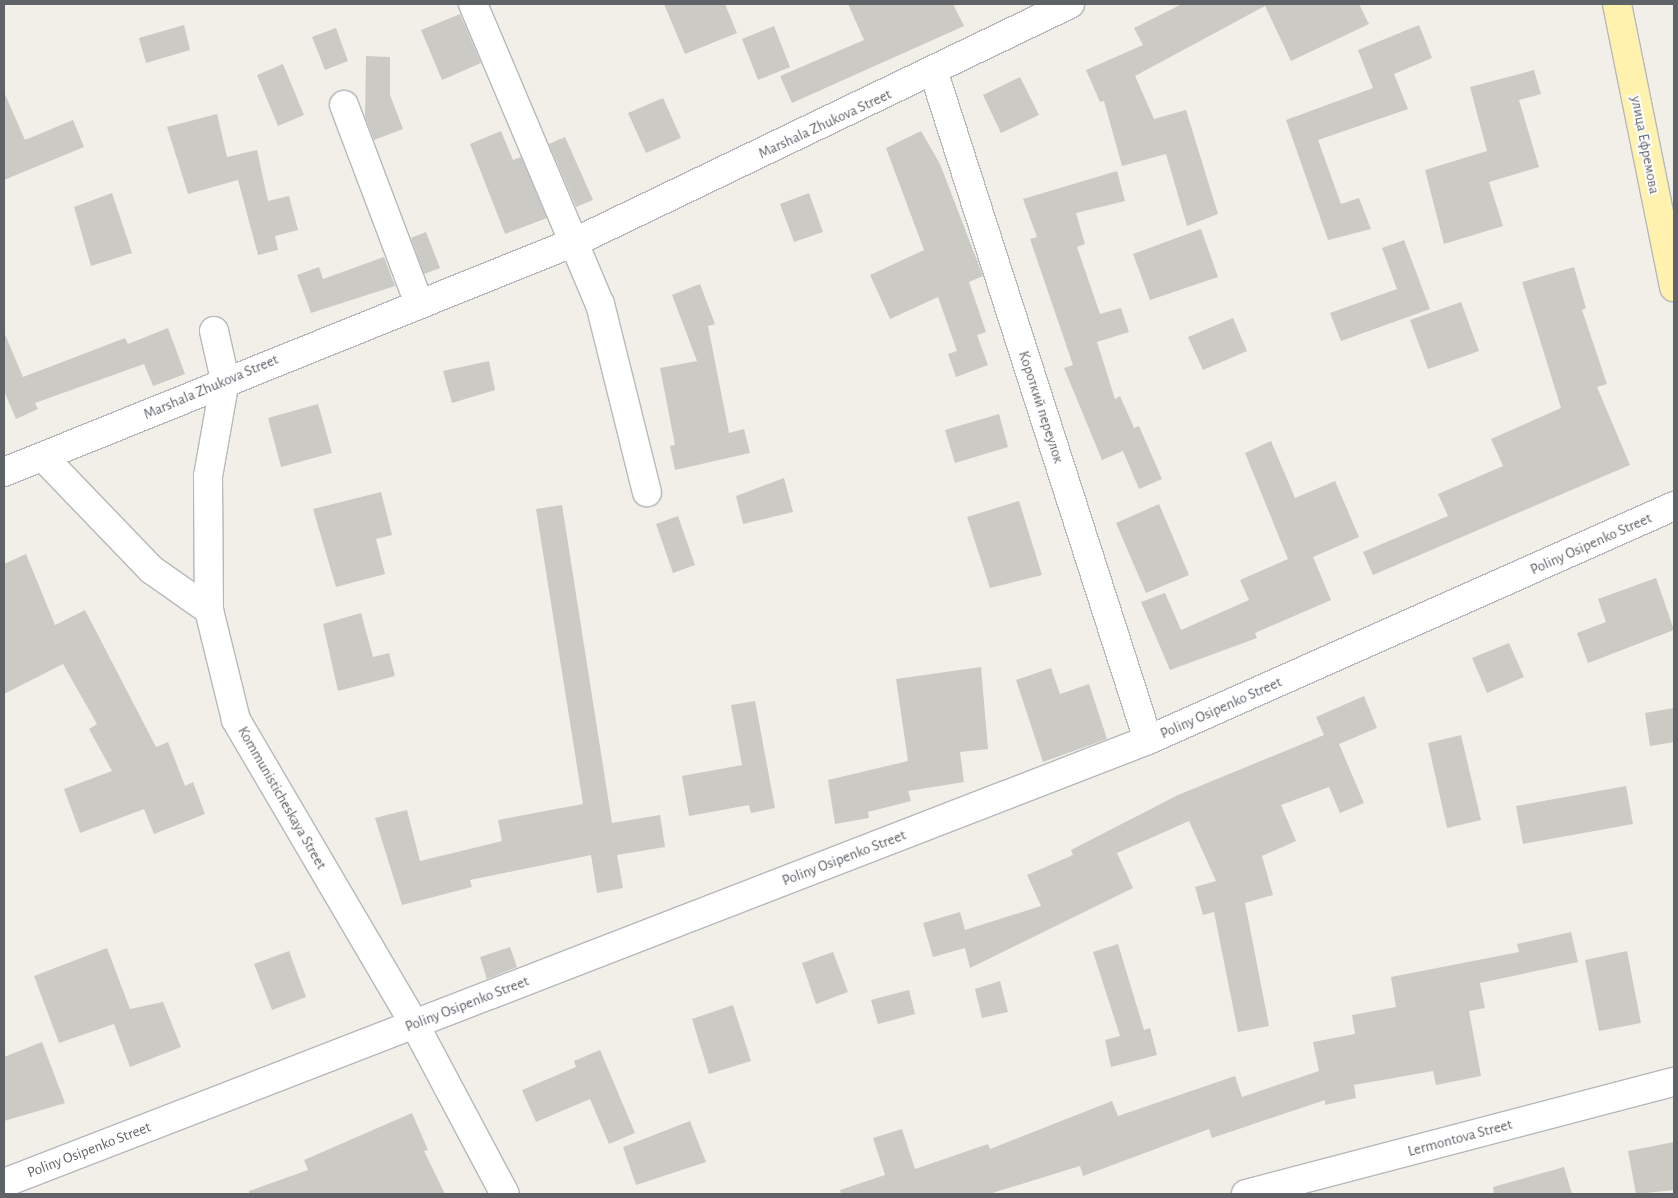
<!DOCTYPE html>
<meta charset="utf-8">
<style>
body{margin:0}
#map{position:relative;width:1678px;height:1198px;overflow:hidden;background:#f1efe8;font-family:"Alegreya Sans",sans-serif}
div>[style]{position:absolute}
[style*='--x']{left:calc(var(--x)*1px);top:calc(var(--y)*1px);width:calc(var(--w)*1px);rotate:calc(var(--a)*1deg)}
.building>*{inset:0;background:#cccac5}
.roads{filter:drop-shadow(1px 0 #b5b8bc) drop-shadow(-1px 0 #b5b8bc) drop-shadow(0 1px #b5b8bc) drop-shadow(0 -1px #b5b8bc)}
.minor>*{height:28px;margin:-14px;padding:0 14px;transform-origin:14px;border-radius:14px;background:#fff}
.major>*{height:28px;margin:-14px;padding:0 14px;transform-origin:14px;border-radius:14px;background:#fff2af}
span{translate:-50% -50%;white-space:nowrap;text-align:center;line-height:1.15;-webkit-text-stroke:4px #fff;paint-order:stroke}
.street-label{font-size:15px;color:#5f6368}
.frame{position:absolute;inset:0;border:5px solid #5f6368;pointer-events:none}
</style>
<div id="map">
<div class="building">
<i style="clip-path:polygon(664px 4px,725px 4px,737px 33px,685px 54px)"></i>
<i style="clip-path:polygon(848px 4px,953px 4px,964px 26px,792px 103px,780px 76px,864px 40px)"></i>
<i style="clip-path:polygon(1182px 4px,1359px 4px,1369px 24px,1291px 61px,1265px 6px,1135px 76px,1154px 119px,1186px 110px,1218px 214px,1187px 226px,1166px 154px,1122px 166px,1104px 101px,1100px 102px,1086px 70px,1143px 45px,1134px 28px)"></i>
<i style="clip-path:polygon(460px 14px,481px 63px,442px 80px,421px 30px)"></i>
<i style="clip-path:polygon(184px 25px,190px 50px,146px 63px,139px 38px)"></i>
<i style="clip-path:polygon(1419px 25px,1432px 58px,1394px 74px,1408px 109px,1318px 140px,1341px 204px,1359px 198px,1371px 229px,1328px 240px,1286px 120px,1373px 88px,1358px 50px)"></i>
<i style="clip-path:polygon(774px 26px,790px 67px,758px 80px,742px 39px)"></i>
<i style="clip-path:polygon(336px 28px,348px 61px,325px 70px,312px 37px)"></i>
<i style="clip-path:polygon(366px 56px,390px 57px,390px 95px,403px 129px,374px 140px,365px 117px)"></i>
<i style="clip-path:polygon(283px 64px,304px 115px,278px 126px,257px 75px)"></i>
<i style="clip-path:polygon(1534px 70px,1541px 94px,1519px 100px,1539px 167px,1489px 182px,1503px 226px,1444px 244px,1425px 170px,1487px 151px,1470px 87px)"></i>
<i style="clip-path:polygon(1020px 77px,1039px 115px,1001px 133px,983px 95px)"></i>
<i style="clip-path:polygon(4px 92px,25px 140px,73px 120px,84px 147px,4px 180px)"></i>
<i style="clip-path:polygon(663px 98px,681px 138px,646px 153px,628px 113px)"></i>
<i style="clip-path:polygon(217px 114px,227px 157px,257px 150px,268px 201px,289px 196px,298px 230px,275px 236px,278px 250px,258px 255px,238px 180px,188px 194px,167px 127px)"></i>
<i style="clip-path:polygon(501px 131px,513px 160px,521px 157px,547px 218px,505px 234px,470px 144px)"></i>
<i style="clip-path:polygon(921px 131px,940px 164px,983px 276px,969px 282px,986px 332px,977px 335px,988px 365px,956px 377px,948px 354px,957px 351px,938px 297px,890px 319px,870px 275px,924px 250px,886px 148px)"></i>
<i style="clip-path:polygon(565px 137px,593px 200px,576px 207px,549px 144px)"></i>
<i style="clip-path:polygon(1117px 171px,1125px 201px,1076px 213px,1085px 244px,1077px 247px,1100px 314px,1121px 308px,1129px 332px,1097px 342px,1115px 399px,1120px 396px,1134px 428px,1139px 426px,1162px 479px,1139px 489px,1123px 451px,1102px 460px,1064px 368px,1073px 365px,1030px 239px,1037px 237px,1023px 199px)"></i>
<i style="clip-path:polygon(112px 193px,132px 253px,91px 266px,74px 207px)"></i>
<i style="clip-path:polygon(809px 193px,823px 232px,794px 242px,780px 204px)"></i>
<i style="clip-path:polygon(1201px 229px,1218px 277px,1150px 300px,1133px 254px)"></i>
<i style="clip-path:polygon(426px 232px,440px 268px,424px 274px,411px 238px)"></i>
<i style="clip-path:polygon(1404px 240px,1430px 309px,1341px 341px,1330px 313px,1397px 289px,1382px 248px)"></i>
<i style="clip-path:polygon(384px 257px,395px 286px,311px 313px,297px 275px,319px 267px,323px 279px)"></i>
<i style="clip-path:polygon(1574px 267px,1586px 308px,1582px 310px,1607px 384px,1597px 387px,1630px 465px,1373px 575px,1363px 552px,1448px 516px,1438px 494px,1503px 466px,1491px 439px,1561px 408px,1522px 282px)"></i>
<i style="clip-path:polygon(700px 284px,715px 324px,708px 326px,729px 433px,744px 429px,750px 453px,675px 470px,670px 446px,675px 445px,660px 368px,697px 361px,672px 295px)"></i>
<i style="clip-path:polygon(1461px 302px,1479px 351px,1428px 369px,1410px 320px)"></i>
<i style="clip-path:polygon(1233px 318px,1247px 351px,1203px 370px,1188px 337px)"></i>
<i style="clip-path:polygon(168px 328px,185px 374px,153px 386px,144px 364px,35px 403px,38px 409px,16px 419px,4px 391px,4px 332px,23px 377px,125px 338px,128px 344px)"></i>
<i style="clip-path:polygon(489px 361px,495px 390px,452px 403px,443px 371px)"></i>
<i style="clip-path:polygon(318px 404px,332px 453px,281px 467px,268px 418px)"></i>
<i style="clip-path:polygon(999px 414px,1008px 447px,955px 463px,945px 430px)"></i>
<i style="clip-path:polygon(1271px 441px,1295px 498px,1335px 481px,1359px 537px,1313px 557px,1331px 600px,1255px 633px,1257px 638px,1170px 670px,1141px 602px,1165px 593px,1181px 630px,1249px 600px,1240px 580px,1288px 559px,1245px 453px)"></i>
<i style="clip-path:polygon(784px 478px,793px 512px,743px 524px,736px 496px)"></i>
<i style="clip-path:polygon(381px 492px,392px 535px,376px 539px,385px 574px,336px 587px,313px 509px)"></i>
<i style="clip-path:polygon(1019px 501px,1042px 575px,990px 588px,967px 517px)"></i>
<i style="clip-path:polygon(1159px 504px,1189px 575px,1146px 593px,1116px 523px)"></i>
<i style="clip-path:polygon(562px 505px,612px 823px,660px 815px,665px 847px,617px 855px,623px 888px,597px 893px,591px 855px,470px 880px,472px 887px,402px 905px,375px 818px,407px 810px,420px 861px,502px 841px,498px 820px,583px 804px,536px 509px)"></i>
<i style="clip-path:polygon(678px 516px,695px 565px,673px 573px,656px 524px)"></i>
<i style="clip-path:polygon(26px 554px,55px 625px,85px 610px,156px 747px,168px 742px,185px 786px,193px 782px,205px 814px,154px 834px,144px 809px,80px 833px,64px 789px,112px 771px,89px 729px,97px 724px,63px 664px,4px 694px,4px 564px)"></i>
<i style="clip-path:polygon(1656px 578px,1674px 630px,1588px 663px,1577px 633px,1606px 622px,1598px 599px)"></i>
<i style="clip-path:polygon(361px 613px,373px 657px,389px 653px,395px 676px,338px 691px,323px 624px)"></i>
<i style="clip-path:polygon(1509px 643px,1524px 677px,1487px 693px,1472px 658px)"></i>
<i style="clip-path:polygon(981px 667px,988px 749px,960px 752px,964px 782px,908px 791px,911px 801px,868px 812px,869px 818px,835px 824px,828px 780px,908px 761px,896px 679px)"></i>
<i style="clip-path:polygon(1051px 668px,1060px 694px,1089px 684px,1107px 739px,1043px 762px,1016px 680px)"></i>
<i style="clip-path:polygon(1364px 696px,1377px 728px,1339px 744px,1364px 803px,1340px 813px,1329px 787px,1281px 805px,1296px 841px,1262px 856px,1273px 895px,1245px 903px,1269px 1026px,1238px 1032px,1214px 912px,1203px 915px,1195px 887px,1216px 881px,1189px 821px,1117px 853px,1133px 888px,970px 968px,965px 948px,933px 957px,923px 923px,960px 912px,965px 930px,1041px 906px,1027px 875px,1073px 855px,1071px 850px,1178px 795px,1324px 735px,1316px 717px)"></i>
<i style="clip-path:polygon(755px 701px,775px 808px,751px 813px,749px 805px,689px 816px,682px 776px,742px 765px,731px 705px)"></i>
<i style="clip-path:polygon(1674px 708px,1674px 742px,1650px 746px,1645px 713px)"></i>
<i style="clip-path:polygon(1461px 735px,1481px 820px,1447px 828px,1428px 743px)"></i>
<i style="clip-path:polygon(1626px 786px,1633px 824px,1523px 844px,1516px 806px)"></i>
<i style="clip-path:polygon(1571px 932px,1578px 962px,1480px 983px,1485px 1008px,1469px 1011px,1481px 1076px,1436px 1085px,1433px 1071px,1354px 1085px,1356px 1098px,1325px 1105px,1325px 1100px,1212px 1138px,1209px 1129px,1083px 1176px,1080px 1166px,989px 1194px,841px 1194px,840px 1190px,885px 1175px,873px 1138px,902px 1129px,915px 1169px,988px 1144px,990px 1149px,1112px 1101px,1118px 1116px,1235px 1076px,1242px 1097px,1319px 1071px,1313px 1042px,1355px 1034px,1352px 1015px,1396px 1007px,1391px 977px,1519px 952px,1517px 944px)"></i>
<i style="clip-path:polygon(1118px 944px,1144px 1030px,1150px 1028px,1157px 1055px,1111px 1067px,1105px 1040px,1120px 1036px,1093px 952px)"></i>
<i style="clip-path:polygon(510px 947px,517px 967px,487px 979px,480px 957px)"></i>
<i style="clip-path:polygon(107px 948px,130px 1009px,163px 1002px,181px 1047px,130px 1067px,114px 1024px,59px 1043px,34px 976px)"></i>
<i style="clip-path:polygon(289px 951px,306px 997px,272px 1010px,254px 964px)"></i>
<i style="clip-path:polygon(1627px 951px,1641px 1023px,1599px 1031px,1585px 960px)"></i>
<i style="clip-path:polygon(833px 952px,848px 992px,816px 1004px,802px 963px)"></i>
<i style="clip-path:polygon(1000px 981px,1008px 1012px,982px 1018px,975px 989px)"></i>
<i style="clip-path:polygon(909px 990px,915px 1014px,878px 1024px,871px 1000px)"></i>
<i style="clip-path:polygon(733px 1005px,751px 1061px,709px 1074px,692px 1019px)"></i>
<i style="clip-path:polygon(42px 1042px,65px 1103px,4px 1121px,4px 1057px)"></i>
<i style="clip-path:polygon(600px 1050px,635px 1133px,609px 1144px,590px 1099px,536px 1122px,522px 1090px,576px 1067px,574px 1061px)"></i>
<i style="clip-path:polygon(412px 1113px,428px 1150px,424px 1151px,445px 1194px,249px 1194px,249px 1191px,308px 1170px,304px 1160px)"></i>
<i style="clip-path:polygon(690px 1121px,706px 1162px,636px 1185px,623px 1147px)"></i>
<i style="clip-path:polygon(1674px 1142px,1674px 1190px,1636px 1194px,1628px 1151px)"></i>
<i style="clip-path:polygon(1564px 1167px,1572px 1194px,1494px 1194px,1493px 1187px)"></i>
</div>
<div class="roads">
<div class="minor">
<i style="--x:473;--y:4;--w:326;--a:67.1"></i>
<i style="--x:600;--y:304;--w:194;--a:76"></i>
<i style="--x:934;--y:73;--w:700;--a:72.21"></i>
<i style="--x:344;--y:105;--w:213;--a:69.3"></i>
<i style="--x:214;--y:331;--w:50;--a:77.3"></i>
<i style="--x:225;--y:380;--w:97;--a:100"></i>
<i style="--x:208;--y:476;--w:134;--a:89.6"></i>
<i style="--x:209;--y:610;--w:113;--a:76.2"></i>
<i style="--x:236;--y:720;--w:354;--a:59.6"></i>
<i style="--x:415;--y:1025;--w:191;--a:62"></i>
<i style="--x:45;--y:459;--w:154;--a:46.1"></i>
<i style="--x:152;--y:570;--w:70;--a:35.1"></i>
<i style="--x:4;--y:472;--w:618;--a:-21.96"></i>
<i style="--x:577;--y:241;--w:547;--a:-25.68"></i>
<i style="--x:4;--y:1183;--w:1227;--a:-21.17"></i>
<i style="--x:1148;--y:740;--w:576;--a:-23.98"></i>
<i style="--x:1246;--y:1194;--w:442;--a:-14.7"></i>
</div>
<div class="major">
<i style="--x:1617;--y:4;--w:289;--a:78.6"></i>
</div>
</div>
<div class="street-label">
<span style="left:825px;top:124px;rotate:-25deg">Marshala Zhukova Street</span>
<span style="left:1645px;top:145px;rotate:79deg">улица Ефремова</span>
<span style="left:211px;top:387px;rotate:-23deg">Marshala Zhukova Street</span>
<span style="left:1041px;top:407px;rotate:72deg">Короткий переулок</span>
<span style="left:1591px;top:544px;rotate:-24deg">Poliny Osipenko Street</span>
<span style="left:1221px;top:708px;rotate:-24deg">Poliny Osipenko Street</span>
<span style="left:282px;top:798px;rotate:60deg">Kommunisticheskaya Street</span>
<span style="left:844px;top:858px;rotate:-21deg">Poliny Osipenko Street</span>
<span style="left:467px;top:1004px;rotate:-21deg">Poliny Osipenko Street</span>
<span style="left:1460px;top:1138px;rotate:-15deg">Lermontova Street</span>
<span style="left:89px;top:1150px;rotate:-21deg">Poliny Osipenko Street</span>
</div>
<div class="frame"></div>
</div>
